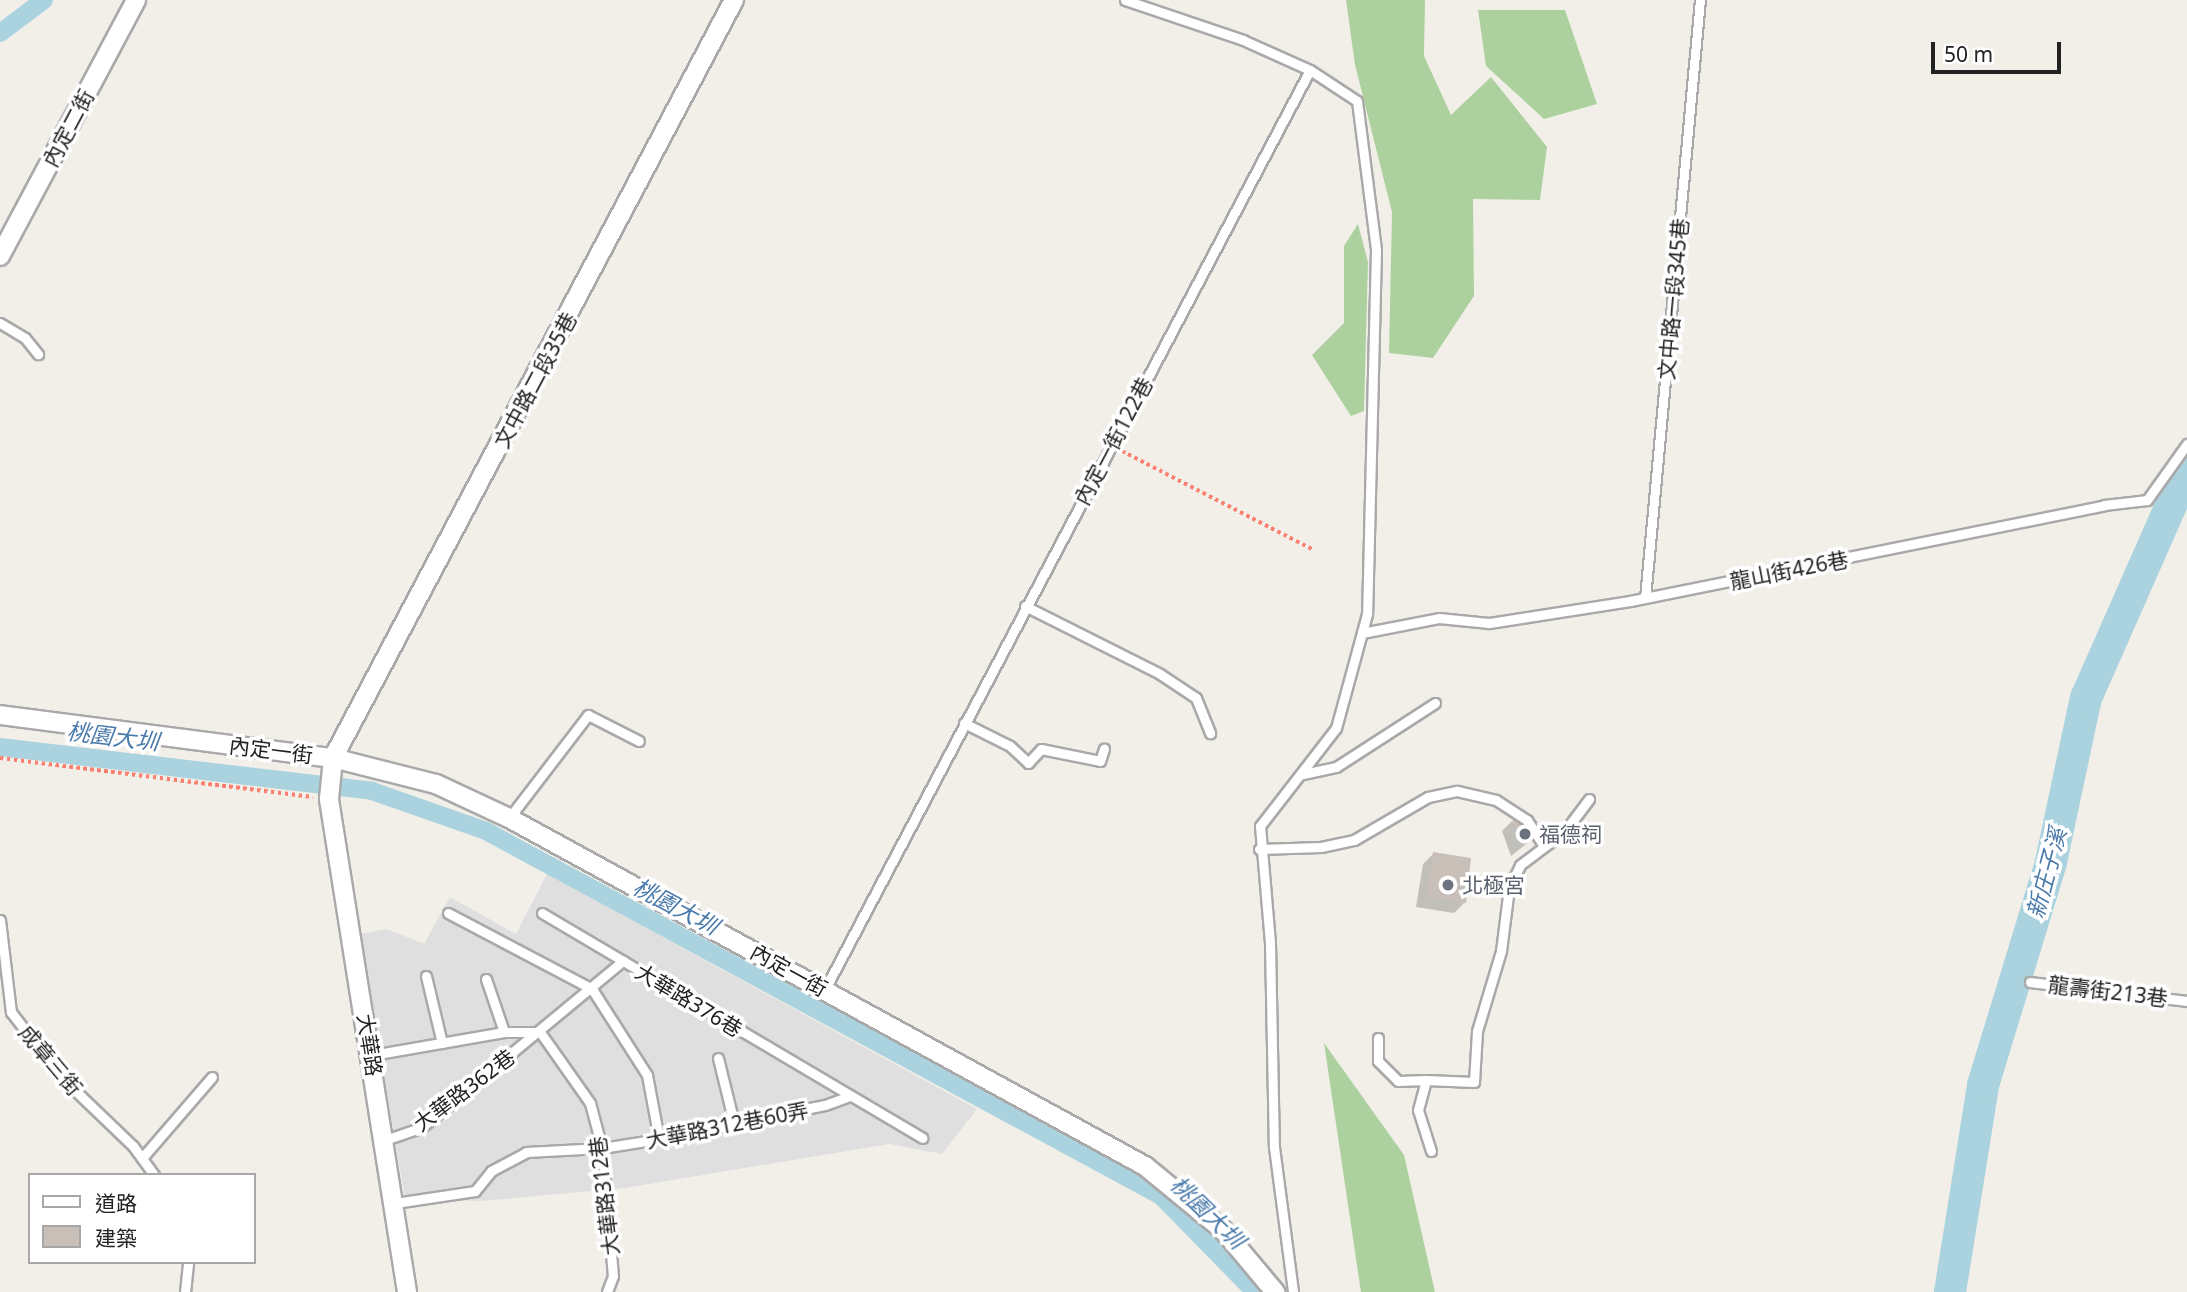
<!DOCTYPE html>
<meta charset="utf-8">
<style>
body{margin:0}
#map{position:relative;width:2187px;height:1292px;overflow:hidden;background:#f2efe9;font-family:"Noto Sans","Noto Sans TC",sans-serif}
div>[style]{position:absolute}
[style*='--x']{left:calc(var(--x)*1px);top:calc(var(--y)*1px);width:calc(var(--w)*1px);rotate:calc(var(--a)*1deg)}
.residential>*{inset:0;background:#e0dfdf}
.forest>*{inset:0;background:#add19e}
.shadow>*{inset:0;background:#0003}
.canal>*{height:18px;margin:-9px;padding:0 9px;transform-origin:9px;border-radius:9px;background:#aad3df}
.river>*{height:32px;margin:-16px;padding:0 16px;transform-origin:16px;border-radius:16px;background:#aad3df}
.building>*{inset:0;background:#c7bfb8}
.path>*{height:3.5px;margin-top:-1.75px;transform-origin:0;background:repeating-linear-gradient(90deg,#fa8072 0 3.5px,transparent 0 7px)}
.roads{filter:drop-shadow(2px 0 #a9a9a9) drop-shadow(-2px 0 #a9a9a9) drop-shadow(0 2px #a9a9a9) drop-shadow(0 -2px #a9a9a9)}
.lane>*{height:9px;margin:-4.5px;padding:0 4.5px;transform-origin:4.5px;border-radius:4.5px;background:#fff}
.street>*{height:18px;margin:-9px;padding:0 9px;transform-origin:9px;border-radius:9px;background:#fff}
.dots>*{width:19px;height:19px;translate:-50% -50%;box-sizing:border-box;border:4px solid #fff;border-radius:50%}
span{translate:-50% -50%;white-space:nowrap;text-align:center;line-height:1.15;-webkit-text-stroke:7px #fff;paint-order:stroke}
.street-label{font-size:21px;color:#222}
.worship-label{font-size:21px;color:#5b616d}
.left{translate:0 -50%;text-align:left}
.water-label{font-size:23px;color:#4a7aab;font-style:italic}
.legend{position:absolute;left:28px;top:1173px;width:228px;height:91px;box-sizing:border-box;background:#fff;border:2px solid #a7a7a7;margin:0;padding:9px 12px;list-style:none;font-size:21px;color:#222}
.legend li{display:flex;align-items:center;gap:14px;height:35px}
.legend b{width:35px;border:2px solid #a7a7a7}
.scale{position:absolute;left:1931px;top:42px;width:130px;height:32px;box-sizing:border-box;border:4px solid #222;border-top:0;padding-left:9px;font-size:21px;line-height:24px;white-space:nowrap;color:#222;-webkit-text-stroke:5px #fff;paint-order:stroke}
</style>
<div id="map">
<div class="residential">
<i style="clip-path:polygon(547px 874px,977px 1109px,942px 1154px,889px 1144px,625px 1188px,481px 1201px,405px 1199px,360px 934px,387px 929px,424px 944px,450px 897px,516px 934px)"></i>
</div>
<div class="forest">
<i style="clip-path:polygon(1346px 0,1425px 0,1424px 56px,1451px 115px,1491px 77px,1547px 147px,1540px 200px,1473px 199px,1474px 296px,1433px 358px,1389px 353px,1392px 212px,1355px 65px)"></i>
<i style="clip-path:polygon(1565px 10px,1597px 104px,1544px 119px,1486px 66px,1478px 10px)"></i>
<i style="clip-path:polygon(1358px 224px,1368px 262px,1364px 411px,1351px 416px,1312px 355px,1344px 323px,1344px 246px)"></i>
<i style="clip-path:polygon(1324px 1043px,1404px 1155px,1435px 1292px,1361px 1292px)"></i>
</div>
<div class="shadow">
<i style="clip-path:polygon(1512px 821px,1530px 841px,1511px 856px,1502px 831px)"></i>
<i style="clip-path:polygon(1433px 854px,1465px 902px,1454px 913px,1416px 907px,1423px 864px)"></i>
</div>
<div class="canal">
<i style="--x:0;--y:33;--w:55;--a:-36.9"></i>
<i style="--x:0;--y:747;--w:375;--a:6.7"></i>
<i style="--x:372;--y:791;--w:121;--a:19.3"></i>
<i style="--x:486;--y:831;--w:767;--a:28.4"></i>
<i style="--x:1161;--y:1196;--w:134;--a:45.6"></i>
</div>
<div class="river">
<i style="--x:1950;--y:1292;--w:210;--a:-80.9"></i>
<i style="--x:1983;--y:1085;--w:233;--a:-73"></i>
<i style="--x:2051;--y:862;--w:168;--a:-78"></i>
<i style="--x:2086;--y:698;--w:250;--a:-66.2"></i>
</div>
<div class="building">
<i style="clip-path:polygon(1512px 819px,1522px 825px,1532px 841px,1522px 846px)"></i>
<i style="clip-path:polygon(1433px 852px,1471px 858px,1466px 903px,1426px 896px)"></i>
</div>
<div class="path">
<i style="--x:1122;--y:451;--w:216;--a:27.3"></i>
<i style="--x:0;--y:758;--w:315;--a:7.1"></i>
</div>
<div class="roads">
<div class="lane">
<i style="--x:1125;--y:0;--w:125;--a:18.7"></i>
<i style="--x:1243;--y:40;--w:73;--a:24.1"></i>
<i style="--x:1310;--y:70;--w:56;--a:33.4"></i>
<i style="--x:1357;--y:101;--w:150;--a:82.7"></i>
<i style="--x:1376;--y:250;--w:364;--a:91.4"></i>
<i style="--x:1367;--y:614;--w:118;--a:105.2"></i>
<i style="--x:1336;--y:728;--w:124;--a:127.8"></i>
<i style="--x:1260;--y:826;--w:117;--a:85.1"></i>
<i style="--x:1270;--y:943;--w:204;--a:88.9"></i>
<i style="--x:1274;--y:1147;--w:146;--a:82.5"></i>
<i style="--x:0;--y:323;--w:29;--a:31"></i>
<i style="--x:25;--y:338;--w:21;--a:51"></i>
<i style="--x:1645;--y:598;--w:601;--a:-84.75"></i>
<i style="--x:1025;--y:606;--w:151;--a:26.7"></i>
<i style="--x:1160;--y:674;--w:43;--a:33.7"></i>
<i style="--x:1196;--y:698;--w:38;--a:68"></i>
<i style="--x:1362;--y:633;--w:78;--a:-11"></i>
<i style="--x:1439;--y:618;--w:50;--a:5.7"></i>
<i style="--x:1489;--y:623;--w:143;--a:-8.9"></i>
<i style="--x:1630;--y:601;--w:484;--a:-11.4"></i>
<i style="--x:2104;--y:505;--w:43;--a:-6.6"></i>
<i style="--x:2147;--y:500;--w:69;--a:-54.5"></i>
<i style="--x:964;--y:723;--w:51;--a:26.6"></i>
<i style="--x:1010;--y:746;--w:25;--a:43"></i>
<i style="--x:1028;--y:763;--w:19;--a:-47"></i>
<i style="--x:1041;--y:749;--w:60;--a:11.5"></i>
<i style="--x:1100;--y:761;--w:13;--a:-72"></i>
<i style="--x:1303;--y:774;--w:34;--a:-12"></i>
<i style="--x:1336;--y:767;--w:118;--a:-32.9"></i>
<i style="--x:509;--y:818;--w:130;--a:-52.5"></i>
<i style="--x:588;--y:715;--w:57;--a:27"></i>
<i style="--x:1259;--y:849;--w:62;--a:-1.8"></i>
<i style="--x:1321;--y:847;--w:34;--a:-12"></i>
<i style="--x:1354;--y:840;--w:86;--a:-30.2"></i>
<i style="--x:1428;--y:797;--w:30;--a:-12"></i>
<i style="--x:1457;--y:791;--w:40;--a:13"></i>
<i style="--x:1496;--y:800;--w:37;--a:33"></i>
<i style="--x:1527;--y:820;--w:30;--a:57"></i>
<i style="--x:448;--y:913;--w:163;--a:27.8"></i>
<i style="--x:592;--y:989;--w:102;--a:57.4"></i>
<i style="--x:647;--y:1075;--w:65;--a:79.4"></i>
<i style="--x:542;--y:913;--w:442;--a:30.6"></i>
<i style="--x:0;--y:920;--w:93;--a:83.2"></i>
<i style="--x:11;--y:1012;--w:82;--a:52.4"></i>
<i style="--x:61;--y:1077;--w:100;--a:43.8"></i>
<i style="--x:133;--y:1146;--w:36;--a:54"></i>
<i style="--x:426;--y:976;--w:69;--a:76.6"></i>
<i style="--x:486;--y:979;--w:56;--a:71.2"></i>
<i style="--x:2030;--y:982;--w:158;--a:6.9"></i>
<i style="--x:825;--y:989;--w:1039;--a:-62.18"></i>
<i style="--x:540;--y:1032;--w:87;--a:54.8"></i>
<i style="--x:590;--y:1103;--w:47;--a:75.1"></i>
<i style="--x:602;--y:1148;--w:128;--a:85.1"></i>
<i style="--x:613;--y:1276;--w:17;--a:111"></i>
<i style="--x:1378;--y:1038;--w:23;--a:90"></i>
<i style="--x:1378;--y:1061;--w:28;--a:45"></i>
<i style="--x:1398;--y:1081;--w:28;--a:-2"></i>
<i style="--x:372;--y:1055;--w:134;--a:-9.9"></i>
<i style="--x:504;--y:1032;--w:36;--a:0"></i>
<i style="--x:718;--y:1058;--w:67;--a:76.2"></i>
<i style="--x:385;--y:1140;--w:39;--a:-19"></i>
<i style="--x:422;--y:1127;--w:261;--a:-39.6"></i>
<i style="--x:1431;--y:1151;--w:43;--a:-107.6"></i>
<i style="--x:1418;--y:1110;--w:31;--a:-75"></i>
<i style="--x:1426;--y:1080;--w:48;--a:2.4"></i>
<i style="--x:1474;--y:1082;--w:51;--a:-86.6"></i>
<i style="--x:1477;--y:1031;--w:84;--a:-73.3"></i>
<i style="--x:1501;--y:951;--w:64;--a:-82.8"></i>
<i style="--x:1509;--y:888;--w:25;--a:-64"></i>
<i style="--x:1520;--y:865;--w:56;--a:-37.1"></i>
<i style="--x:1565;--y:831;--w:40;--a:-53"></i>
<i style="--x:142;--y:1158;--w:107;--a:-49.2"></i>
<i style="--x:395;--y:1203;--w:81;--a:-8.5"></i>
<i style="--x:475;--y:1191;--w:26;--a:-51"></i>
<i style="--x:491;--y:1171;--w:40;--a:-28"></i>
<i style="--x:526;--y:1152;--w:76;--a:-3"></i>
<i style="--x:602;--y:1148;--w:58;--a:-9"></i>
<i style="--x:659;--y:1139;--w:169;--a:-11.6"></i>
<i style="--x:825;--y:1105;--w:27;--a:-20"></i>
<i style="--x:185;--y:1292;--w:30;--a:-84"></i>
</div>
<div class="street">
<i style="--x:0;--y:256;--w:290;--a:-62"></i>
<i style="--x:0;--y:715;--w:336;--a:7.4"></i>
<i style="--x:333;--y:758;--w:106;--a:14.2"></i>
<i style="--x:436;--y:784;--w:81;--a:25"></i>
<i style="--x:509;--y:818;--w:725;--a:28.69"></i>
<i style="--x:1145;--y:1166;--w:102;--a:39.4"></i>
<i style="--x:1224;--y:1231;--w:80;--a:50.1"></i>
<i style="--x:407;--y:1292;--w:499;--a:-99"></i>
<i style="--x:329;--y:799;--w:41;--a:-84.4"></i>
<i style="--x:333;--y:758;--w:858;--a:-62.12"></i>
</div>
</div>
<div class="dots">
<i style="left:1525px;top:834px;background:#6b7280"></i>
<i style="left:1448px;top:885px;background:#6b7280"></i>
</div>
<div class="street-label">
<span style="left:68px;top:128px;rotate:-62deg">內定二街</span>
<span style="left:1673px;top:299px;rotate:-85deg">文中路一段345巷</span>
<span style="left:535px;top:380px;rotate:-62deg">文中路二段35巷</span>
<span style="left:1113px;top:441px;rotate:-62deg">內定一街122巷</span>
<span style="left:1789px;top:570px;rotate:-11deg">龍山街426巷</span>
<span style="left:271px;top:750px;rotate:7deg">內定一街</span>
<span style="left:789px;top:970px;rotate:29deg">內定一街</span>
<span style="left:2108px;top:991px;rotate:7deg">龍壽街213巷</span>
<span style="left:689px;top:1000px;rotate:31deg">大華路376巷</span>
<span style="left:370px;top:1045px;rotate:81deg">大華路</span>
<span style="left:51px;top:1060px;rotate:50deg">成章三街</span>
<span style="left:464px;top:1090px;rotate:-37deg">大華路362巷</span>
<span style="left:727px;top:1125px;rotate:-11deg">大華路312巷60弄</span>
<span style="left:604px;top:1196px;rotate:-97deg">大華路312巷</span>
</div>
<div class="worship-label">
<span class="left" style="left:1539px;top:834px">福德祠</span>
<span class="left" style="left:1462px;top:885px">北極宮</span>
</div>
<div class="water-label">
<span style="left:113px;top:736px;rotate:7deg">桃園大圳</span>
<span style="left:2046px;top:873px;rotate:-75deg">新庄子溪</span>
<span style="left:676px;top:906px;rotate:28deg">桃園大圳</span>
<span style="left:1208px;top:1212px;rotate:44deg">桃園大圳</span>
</div>
<ul class="legend">
<li><b style="height:9px;background:#fff"></b>道路</li>
<li><b style="height:19px;background:#c7bfb8"></b>建築</li>
</ul>
<div class="scale">50 m</div>
</div>
